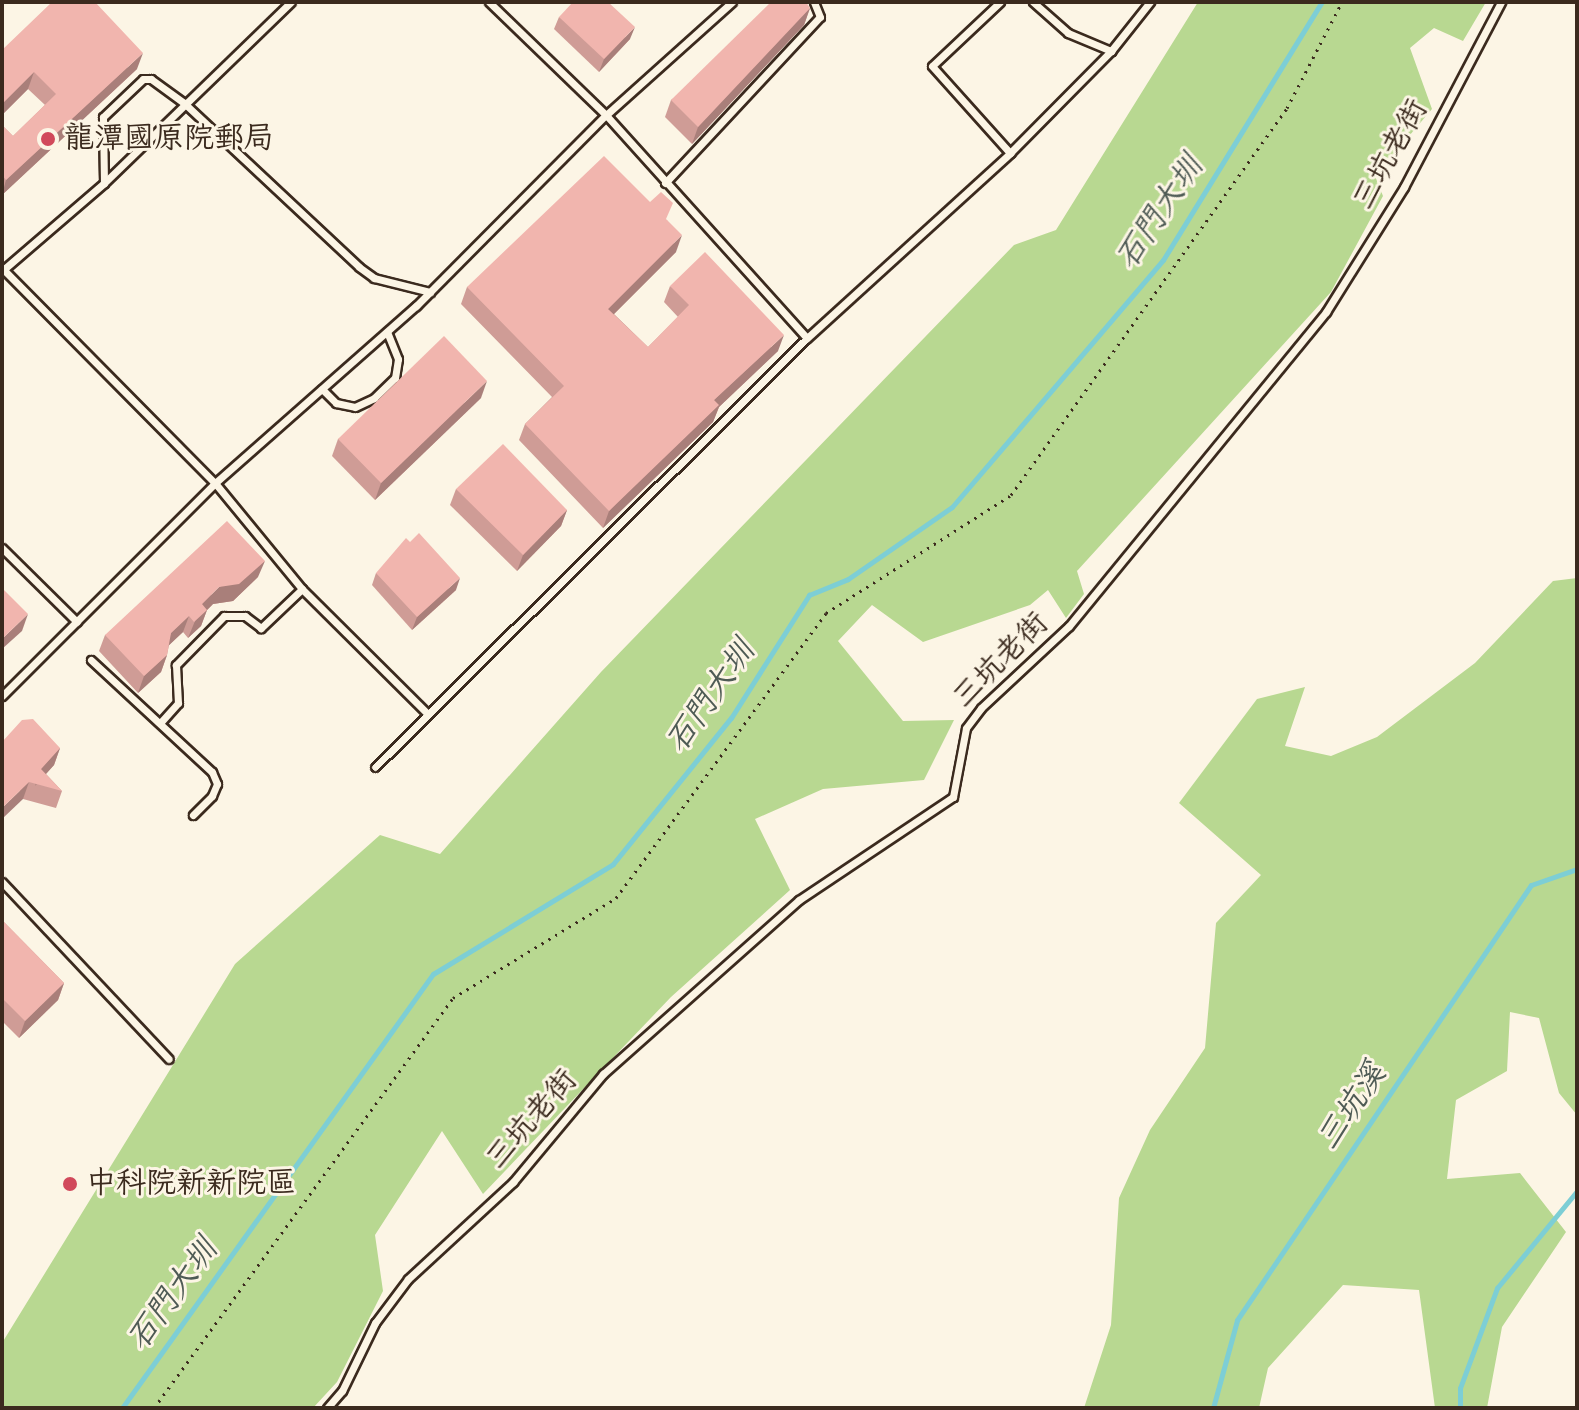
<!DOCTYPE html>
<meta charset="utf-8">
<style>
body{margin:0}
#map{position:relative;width:1579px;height:1410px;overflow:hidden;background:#fcf5e5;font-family:Mynerve,"LXGW WenKai TC",sans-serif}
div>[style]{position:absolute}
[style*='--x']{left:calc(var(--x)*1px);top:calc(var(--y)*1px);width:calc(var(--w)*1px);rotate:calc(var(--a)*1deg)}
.green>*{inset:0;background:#b8d891}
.stream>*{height:5px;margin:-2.5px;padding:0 2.5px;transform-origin:2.5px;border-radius:2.5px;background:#7dced5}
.path>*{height:3px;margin-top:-1.5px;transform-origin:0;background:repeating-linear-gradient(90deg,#3b2a1e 0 2px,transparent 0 8px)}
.roads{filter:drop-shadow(2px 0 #3b2a1e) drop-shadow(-2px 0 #3b2a1e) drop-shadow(0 2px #3b2a1e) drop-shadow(0 -2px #3b2a1e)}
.service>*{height:7px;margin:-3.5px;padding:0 3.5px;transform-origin:3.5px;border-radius:3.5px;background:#fcf5e5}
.wall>*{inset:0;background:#cf9c96}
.shaded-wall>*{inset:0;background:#a97f7a}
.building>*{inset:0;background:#f1b5ae}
.dots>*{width:22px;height:22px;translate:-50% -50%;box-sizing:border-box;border:4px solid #fcf5e5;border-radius:50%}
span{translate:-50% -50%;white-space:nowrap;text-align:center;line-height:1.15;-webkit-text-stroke:6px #fcf5e5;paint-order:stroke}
.poi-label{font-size:30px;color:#3b2a1e}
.left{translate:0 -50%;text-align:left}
.street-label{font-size:30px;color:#3b2a1e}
.water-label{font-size:32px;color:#4f5b55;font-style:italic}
.frame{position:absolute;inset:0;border:4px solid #3b2a1e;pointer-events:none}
</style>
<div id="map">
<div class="green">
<i style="clip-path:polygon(1198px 2px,1486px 2px,1463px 41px,1434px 28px,1410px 48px,1432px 109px,1375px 176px,1383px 196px,1331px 292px,1077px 571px,1084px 594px,1066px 618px,1048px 590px,1030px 605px,923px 642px,872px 605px,838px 641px,903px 721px,954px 720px,924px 780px,823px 789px,755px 819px,790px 890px,671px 997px,483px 1194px,442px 1131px,375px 1235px,383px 1291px,337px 1382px,313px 1408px,2px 1408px,2px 1343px,235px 964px,380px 835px,440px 854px,601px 672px,1014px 245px,1056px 230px)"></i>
<i style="clip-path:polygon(1577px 578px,1577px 1115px,1559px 1093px,1539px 1018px,1510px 1012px,1507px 1071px,1456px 1100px,1447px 1179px,1520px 1173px,1566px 1232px,1502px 1327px,1487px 1408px,1435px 1408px,1419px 1290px,1343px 1285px,1268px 1368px,1259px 1408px,1084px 1408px,1111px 1325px,1119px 1198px,1150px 1130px,1205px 1048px,1216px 923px,1261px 875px,1179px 803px,1257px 699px,1305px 687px,1285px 746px,1331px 756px,1377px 737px,1475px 663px,1553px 581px)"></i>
</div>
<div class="stream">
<i style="--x:122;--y:1408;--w:534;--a:-54.38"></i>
<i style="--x:433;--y:974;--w:211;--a:-31.4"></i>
<i style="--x:613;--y:864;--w:188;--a:-51.1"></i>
<i style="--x:731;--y:718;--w:146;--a:-57.6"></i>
<i style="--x:809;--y:595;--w:42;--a:-22.3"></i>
<i style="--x:848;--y:579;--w:126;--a:-34.7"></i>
<i style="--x:952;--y:507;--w:325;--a:-49.5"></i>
<i style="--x:1163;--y:260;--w:303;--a:-58.4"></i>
<i style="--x:1213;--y:1408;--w:91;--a:-74.7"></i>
<i style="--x:1237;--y:1320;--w:525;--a:-55.95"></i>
<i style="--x:1531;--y:885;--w:49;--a:-19.2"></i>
<i style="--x:1460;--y:1408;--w:20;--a:-90"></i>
<i style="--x:1460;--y:1388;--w:107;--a:-69.7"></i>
<i style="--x:1497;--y:1288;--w:126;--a:-50.5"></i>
</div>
<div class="path">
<i style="--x:154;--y:1408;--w:507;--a:-53.9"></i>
<i style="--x:453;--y:998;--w:191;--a:-31.5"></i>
<i style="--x:616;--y:898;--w:354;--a:-53.6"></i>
<i style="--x:826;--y:613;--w:219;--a:-32.5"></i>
<i style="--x:1011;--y:495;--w:475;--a:-54.5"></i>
<i style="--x:1287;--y:108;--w:119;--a:-62.6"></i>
</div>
<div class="roads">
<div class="service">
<i style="--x:489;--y:2;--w:163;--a:44"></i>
<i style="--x:606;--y:115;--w:300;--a:48"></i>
<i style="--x:1000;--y:2;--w:93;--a:136.7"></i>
<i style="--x:932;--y:66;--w:117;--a:48.1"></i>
<i style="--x:1033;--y:2;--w:47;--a:41.5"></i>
<i style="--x:1068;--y:33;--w:47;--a:22.7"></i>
<i style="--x:104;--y:183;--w:66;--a:-90.9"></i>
<i style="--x:103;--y:117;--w:55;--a:-43.5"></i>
<i style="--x:143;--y:79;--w:8;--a:0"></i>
<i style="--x:151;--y:79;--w:41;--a:36"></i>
<i style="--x:184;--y:103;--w:240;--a:43.1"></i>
<i style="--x:359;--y:267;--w:19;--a:36"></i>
<i style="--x:374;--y:278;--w:58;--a:14"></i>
<i style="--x:665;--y:183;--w:227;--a:-47"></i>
<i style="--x:820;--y:17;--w:16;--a:-112"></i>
<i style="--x:2;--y:268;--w:303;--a:45.3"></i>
<i style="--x:215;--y:483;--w:137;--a:50.6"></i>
<i style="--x:302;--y:589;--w:57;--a:136.4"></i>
<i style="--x:261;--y:628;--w:20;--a:-143"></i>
<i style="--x:245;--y:616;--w:21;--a:180"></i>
<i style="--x:224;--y:616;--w:69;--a:134.4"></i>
<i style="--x:176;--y:665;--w:38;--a:87"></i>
<i style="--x:178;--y:703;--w:27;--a:132"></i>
<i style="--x:3;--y:270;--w:133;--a:-40.7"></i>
<i style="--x:104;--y:183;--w:260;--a:-44.1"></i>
<i style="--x:322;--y:389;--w:20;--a:45"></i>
<i style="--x:336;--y:403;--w:19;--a:12"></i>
<i style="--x:355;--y:407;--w:21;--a:-25"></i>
<i style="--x:374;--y:398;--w:29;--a:-44"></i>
<i style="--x:395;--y:378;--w:19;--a:-81"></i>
<i style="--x:398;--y:359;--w:29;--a:-112"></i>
<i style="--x:2;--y:548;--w:105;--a:44.6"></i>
<i style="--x:302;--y:589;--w:177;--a:44.8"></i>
<i style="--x:91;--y:660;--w:165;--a:42.8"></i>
<i style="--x:212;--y:772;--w:13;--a:67"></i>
<i style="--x:217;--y:784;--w:13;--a:113"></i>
<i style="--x:212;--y:796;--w:27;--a:135"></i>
<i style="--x:2;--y:696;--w:301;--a:-45"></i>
<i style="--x:215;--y:483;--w:268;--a:-41.4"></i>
<i style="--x:416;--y:306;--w:269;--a:-45.2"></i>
<i style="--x:606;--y:115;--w:169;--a:-41.9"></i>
<i style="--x:375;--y:767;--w:609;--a:-44.8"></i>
<i style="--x:807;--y:338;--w:275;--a:-42.3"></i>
<i style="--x:1010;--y:153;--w:144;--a:-45.3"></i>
<i style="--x:1111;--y:51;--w:63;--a:-51.5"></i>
<i style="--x:2;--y:882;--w:243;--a:46.7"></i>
<i style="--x:327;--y:1408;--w:23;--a:-49"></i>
<i style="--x:342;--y:1391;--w:76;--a:-64.1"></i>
<i style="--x:375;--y:1323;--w:55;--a:-53.1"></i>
<i style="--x:408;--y:1279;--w:143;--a:-42.7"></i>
<i style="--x:513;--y:1182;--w:141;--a:-50.2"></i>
<i style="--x:603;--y:1074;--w:262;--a:-41.6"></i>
<i style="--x:799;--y:900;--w:185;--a:-33.8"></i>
<i style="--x:953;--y:797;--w:70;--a:-79.3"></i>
<i style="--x:966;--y:728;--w:25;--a:-53"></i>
<i style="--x:981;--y:708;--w:120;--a:-43"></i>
<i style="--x:1069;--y:626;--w:406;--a:-50.7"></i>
<i style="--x:1326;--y:312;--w:147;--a:-58"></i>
<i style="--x:1404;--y:187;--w:209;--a:-62.3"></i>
</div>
</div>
<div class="wall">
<i style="clip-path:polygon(810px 8px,804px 25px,692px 144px,665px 117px,671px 100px)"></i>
<i style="clip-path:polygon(559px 17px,630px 39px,599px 72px,554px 29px)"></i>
<i style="clip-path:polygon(2px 50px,137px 69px,2px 195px,2px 125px,13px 136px,45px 105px,28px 89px,2px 115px)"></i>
<i style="clip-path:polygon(667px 220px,676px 252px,614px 314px,648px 347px,678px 317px,664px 302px,670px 286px,778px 351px,719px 407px,713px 422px,603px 528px,519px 440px,525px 424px,552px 397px,461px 304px,467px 287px)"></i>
<i style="clip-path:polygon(481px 398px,375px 500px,332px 456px,338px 439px)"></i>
<i style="clip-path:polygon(456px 489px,567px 510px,561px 526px,517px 571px,450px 505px)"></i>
<i style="clip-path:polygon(376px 573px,456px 590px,412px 630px,372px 585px)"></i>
<i style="clip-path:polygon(258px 577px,233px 601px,213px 604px,207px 610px,201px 626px,188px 638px,183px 632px,169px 645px,167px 655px,161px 672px,138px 693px,99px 651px,105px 635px)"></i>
<i style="clip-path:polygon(2px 742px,60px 748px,54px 765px,46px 774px,62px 791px,56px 808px,23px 799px)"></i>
<i style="clip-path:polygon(2px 920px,64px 983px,58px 1000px,19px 1038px,2px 1021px)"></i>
</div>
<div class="shaded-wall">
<i style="clip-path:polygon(810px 8px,804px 25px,692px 144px,698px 127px)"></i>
<i style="clip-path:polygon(635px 27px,630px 39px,599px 72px,604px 59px)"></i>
<i style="clip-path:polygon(143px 53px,137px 69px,2px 195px,6px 180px)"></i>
<i style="clip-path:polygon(34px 72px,28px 89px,2px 115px,2px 104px)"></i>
<i style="clip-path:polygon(682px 235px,676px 252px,602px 326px,608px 309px)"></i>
<i style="clip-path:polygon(784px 335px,778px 351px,719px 407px,713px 422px,603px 528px,609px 511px,714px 400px)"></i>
<i style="clip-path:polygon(487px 381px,481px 398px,375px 500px,381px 483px)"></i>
<i style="clip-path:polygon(567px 510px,561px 526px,517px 571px,523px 555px)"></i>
<i style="clip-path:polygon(265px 561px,258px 577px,233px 601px,213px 604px,207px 610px,201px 626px,188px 638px,202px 604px,219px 587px)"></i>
<i style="clip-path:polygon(460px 578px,456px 590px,412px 630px,417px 617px)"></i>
<i style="clip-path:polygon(28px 614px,22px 631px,2px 649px,2px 639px)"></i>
<i style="clip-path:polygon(189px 616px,183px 632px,165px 649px,171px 633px)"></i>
<i style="clip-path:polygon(167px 655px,161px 672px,138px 693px,144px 676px)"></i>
<i style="clip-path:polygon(60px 748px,54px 765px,35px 786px,41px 769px)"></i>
<i style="clip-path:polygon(29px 782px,23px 799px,2px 819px,2px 808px)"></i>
<i style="clip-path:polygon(64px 983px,58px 1000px,19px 1038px,25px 1021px)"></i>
</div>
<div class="building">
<i style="clip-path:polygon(52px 2px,95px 2px,143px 53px,6px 180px,2px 175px,2px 125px,13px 136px,56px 94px,34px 72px,2px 104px,2px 50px)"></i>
<i style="clip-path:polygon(573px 2px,608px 2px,635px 27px,604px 59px,559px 17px)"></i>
<i style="clip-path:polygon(771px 2px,806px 2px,810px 8px,698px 127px,671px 100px)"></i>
<i style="clip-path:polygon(604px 156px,650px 202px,661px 192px,673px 203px,666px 219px,682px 235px,608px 309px,648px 347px,689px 305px,670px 286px,705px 252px,784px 335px,714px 400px,719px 405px,609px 511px,525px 424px,564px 386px,467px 287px)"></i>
<i style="clip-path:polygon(444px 336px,487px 381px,381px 483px,338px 439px)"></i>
<i style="clip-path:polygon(503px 444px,567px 510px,523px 555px,456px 489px)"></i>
<i style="clip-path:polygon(227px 521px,265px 561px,239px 584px,219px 587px,202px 604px,207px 610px,194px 622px,189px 616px,171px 633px,167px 655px,144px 676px,105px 635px)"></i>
<i style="clip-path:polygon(419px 533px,460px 578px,417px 617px,376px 573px,406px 538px,410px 542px)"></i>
<i style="clip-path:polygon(2px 588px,28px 614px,2px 639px)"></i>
<i style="clip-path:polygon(33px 719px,60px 748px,41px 769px,62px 791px,29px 782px,2px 808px,2px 742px,22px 720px)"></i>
<i style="clip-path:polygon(2px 920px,64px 983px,25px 1021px,2px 998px)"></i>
</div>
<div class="dots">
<i style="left:48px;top:139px;background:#d1495b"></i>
<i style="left:70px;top:1184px;background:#d1495b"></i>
</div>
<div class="poi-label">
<span class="left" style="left:64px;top:139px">龍潭國原院郵局</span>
<span class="left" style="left:86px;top:1184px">中科院新新院區</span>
</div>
<div class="street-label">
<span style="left:1391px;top:155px;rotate:-61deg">三坑老街</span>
<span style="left:1001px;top:661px;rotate:-45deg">三坑老街</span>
<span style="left:532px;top:1120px;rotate:-49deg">三坑老街</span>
</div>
<div class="water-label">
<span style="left:1160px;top:213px;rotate:-56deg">石門大圳</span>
<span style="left:711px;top:697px;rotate:-55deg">石門大圳</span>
<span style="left:1352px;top:1107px;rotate:-56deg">三坑溪</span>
<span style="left:173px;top:1295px;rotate:-54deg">石門大圳</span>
</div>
<div class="frame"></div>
</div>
